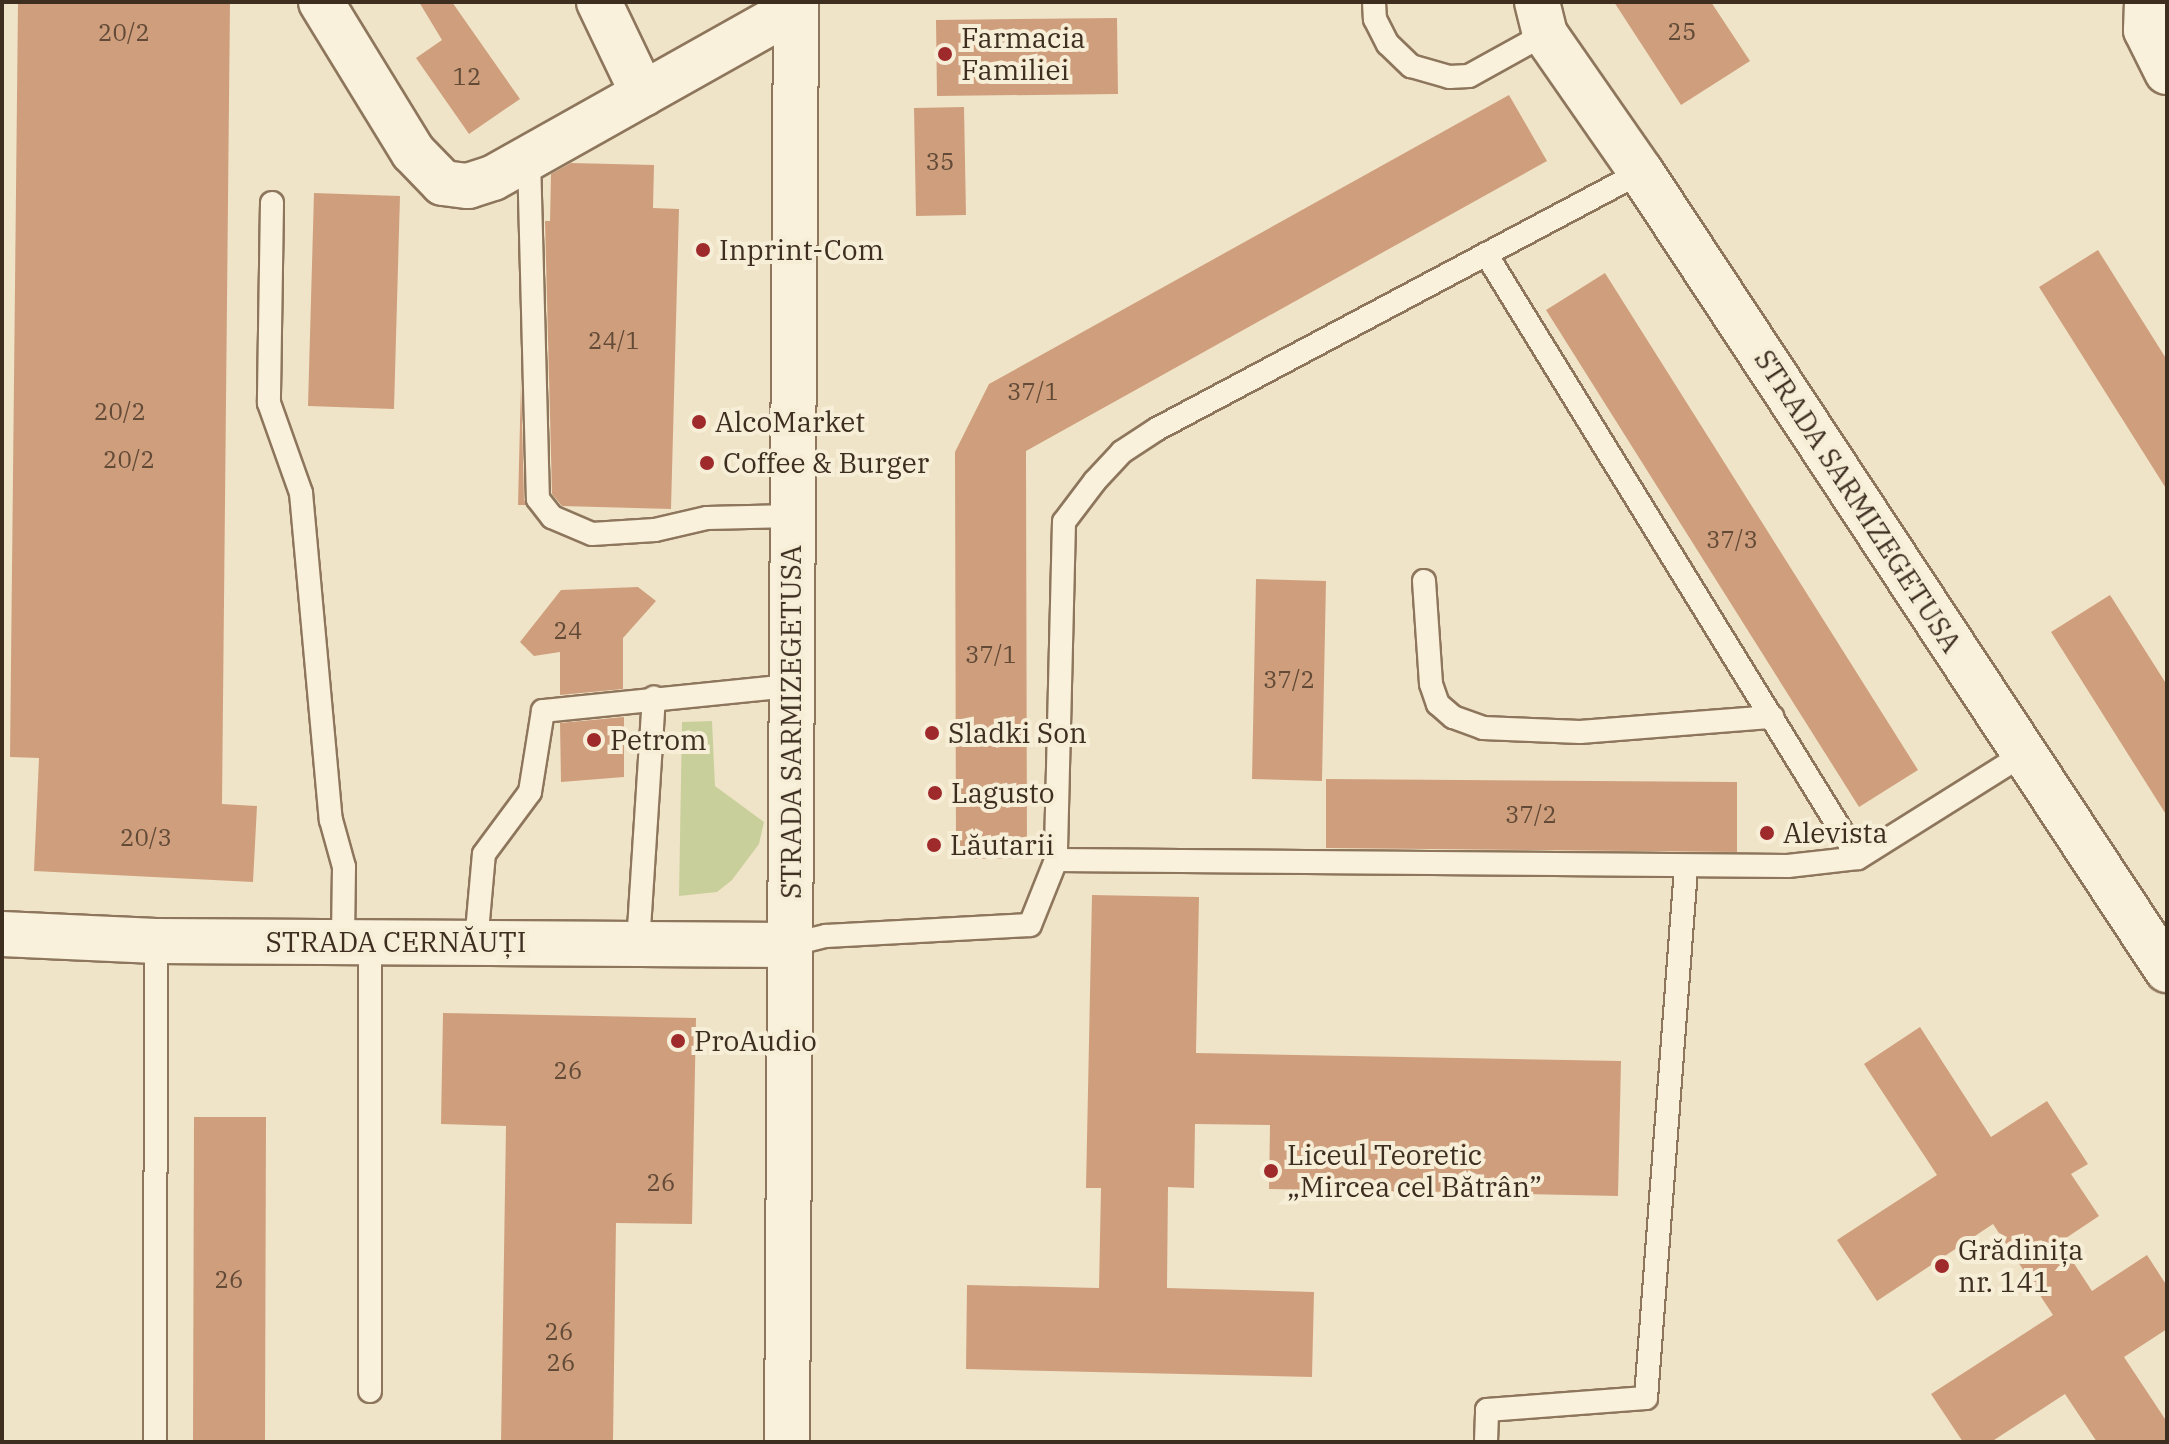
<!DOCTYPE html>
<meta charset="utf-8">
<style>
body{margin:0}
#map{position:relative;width:2169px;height:1444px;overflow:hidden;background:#f0e4c8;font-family:"IBM Plex Serif",serif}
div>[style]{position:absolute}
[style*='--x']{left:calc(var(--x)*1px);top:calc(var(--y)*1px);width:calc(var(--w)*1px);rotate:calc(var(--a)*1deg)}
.green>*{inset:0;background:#c9cf9b}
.building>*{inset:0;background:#cf9f7d}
.roads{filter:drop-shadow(2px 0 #8d765c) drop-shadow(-2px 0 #8d765c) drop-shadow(0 2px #8d765c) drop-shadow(0 -2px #8d765c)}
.service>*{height:22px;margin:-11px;padding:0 11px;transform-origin:11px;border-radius:11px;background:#faf1dc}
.minor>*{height:44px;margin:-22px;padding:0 22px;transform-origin:22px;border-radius:22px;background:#faf1dc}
.secondary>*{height:44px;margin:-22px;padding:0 22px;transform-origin:22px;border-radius:22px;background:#faf1dc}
.dots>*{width:22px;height:22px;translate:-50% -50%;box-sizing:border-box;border:4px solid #f7eed8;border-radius:50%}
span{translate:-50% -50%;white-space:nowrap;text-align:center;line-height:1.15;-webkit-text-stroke:8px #f7eed8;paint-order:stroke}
.number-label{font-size:24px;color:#624a37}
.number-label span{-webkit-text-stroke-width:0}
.poi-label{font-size:28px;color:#3d2e20}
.left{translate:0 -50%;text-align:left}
.street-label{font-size:28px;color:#3d2e20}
.frame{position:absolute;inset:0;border:4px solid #3d2e20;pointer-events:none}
</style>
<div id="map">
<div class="green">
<i style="clip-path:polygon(712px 721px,715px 786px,764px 822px,759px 844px,732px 880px,717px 892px,679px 896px,682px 722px)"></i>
</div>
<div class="building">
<i style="clip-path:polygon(18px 2px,230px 2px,222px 804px,257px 806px,253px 882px,34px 871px,39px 758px,10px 757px)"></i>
<i style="clip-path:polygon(419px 2px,452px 2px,520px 99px,469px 134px,416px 58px,442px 40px)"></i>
<i style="clip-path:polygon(1614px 2px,1711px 2px,1750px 61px,1681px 105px)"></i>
<i style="clip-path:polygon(1117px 18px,1118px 94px,937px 96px,936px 20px)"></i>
<i style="clip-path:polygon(1509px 95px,1547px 161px,1026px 451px,1027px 858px,956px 859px,955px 452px,989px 384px)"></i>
<i style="clip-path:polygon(964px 107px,966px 215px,916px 216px,914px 108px)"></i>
<i style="clip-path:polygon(571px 163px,654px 165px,653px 208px,679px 209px,671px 509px,562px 506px,552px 494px,545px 221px,550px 221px,551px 174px)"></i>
<i style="clip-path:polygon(314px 193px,400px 196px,394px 409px,308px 406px)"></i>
<i style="clip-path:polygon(2098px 250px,2167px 360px,2167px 490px,2039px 287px)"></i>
<i style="clip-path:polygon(1605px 273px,1918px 770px,1859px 807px,1546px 310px)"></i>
<i style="clip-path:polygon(521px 381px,524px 499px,526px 505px,518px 505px)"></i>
<i style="clip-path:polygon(1256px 579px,1326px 581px,1322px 781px,1252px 779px)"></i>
<i style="clip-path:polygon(638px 587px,656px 601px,623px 638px,623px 689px,560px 695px,560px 652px,534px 656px,520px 642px,561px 590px)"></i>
<i style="clip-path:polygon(2110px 595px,2167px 685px,2167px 816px,2051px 632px)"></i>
<i style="clip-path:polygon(624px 717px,624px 777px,561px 782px,560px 723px)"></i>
<i style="clip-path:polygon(1326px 779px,1737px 782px,1737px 852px,1326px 848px)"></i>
<i style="clip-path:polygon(1092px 895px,1199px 897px,1196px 1053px,1621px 1061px,1618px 1196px,1269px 1189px,1270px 1125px,1195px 1124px,1194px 1188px,1168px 1187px,1167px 1288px,1314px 1292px,1312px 1377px,966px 1369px,967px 1285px,1099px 1288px,1101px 1188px,1086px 1188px)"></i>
<i style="clip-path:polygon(443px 1013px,696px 1018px,692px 1224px,616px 1223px,613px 1442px,501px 1442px,506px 1126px,441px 1124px)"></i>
<i style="clip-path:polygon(1920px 1027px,1991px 1137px,2047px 1101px,2088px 1164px,2071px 1174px,2099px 1216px,2060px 1242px,2092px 1291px,2147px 1255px,2167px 1286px,2167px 1329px,2124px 1357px,2167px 1422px,2167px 1442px,2097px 1442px,2065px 1394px,1991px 1442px,1963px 1442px,1931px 1394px,2053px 1315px,1993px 1224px,1877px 1301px,1837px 1240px,1937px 1175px,1864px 1064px)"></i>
<i style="clip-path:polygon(194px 1117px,266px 1117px,265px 1442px,193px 1442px)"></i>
</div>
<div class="roads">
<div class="service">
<i style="--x:1374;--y:2;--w:17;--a:87"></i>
<i style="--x:1375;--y:19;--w:28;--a:63"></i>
<i style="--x:1388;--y:44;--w:32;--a:44"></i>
<i style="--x:1411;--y:66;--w:40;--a:16"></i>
<i style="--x:1449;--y:77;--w:20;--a:-3"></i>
<i style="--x:1469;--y:76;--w:87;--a:-28.9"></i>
<i style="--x:529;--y:158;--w:341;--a:88.5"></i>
<i style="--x:538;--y:499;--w:23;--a:52"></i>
<i style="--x:552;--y:517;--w:43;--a:23"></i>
<i style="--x:592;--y:534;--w:63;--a:-3.6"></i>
<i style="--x:655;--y:530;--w:53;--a:-13"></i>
<i style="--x:707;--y:518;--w:85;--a:-1.3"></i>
<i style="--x:1641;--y:172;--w:548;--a:152.03"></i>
<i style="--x:1157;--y:429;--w:42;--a:146.7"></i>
<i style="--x:1122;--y:452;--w:40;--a:133"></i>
<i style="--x:1095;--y:481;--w:51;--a:127.1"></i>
<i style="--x:1064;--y:522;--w:338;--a:91.4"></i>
<i style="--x:1056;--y:860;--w:732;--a:0.47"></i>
<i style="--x:1788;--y:866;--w:70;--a:-6.5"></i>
<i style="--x:1858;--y:858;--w:196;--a:-32.1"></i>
<i style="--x:272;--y:203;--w:200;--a:90.9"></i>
<i style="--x:269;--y:403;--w:96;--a:70.4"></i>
<i style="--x:301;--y:493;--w:328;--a:84.8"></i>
<i style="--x:331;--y:820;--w:49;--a:74.5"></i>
<i style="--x:344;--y:867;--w:73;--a:90.8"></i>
<i style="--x:1486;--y:254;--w:709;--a:58.37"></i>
<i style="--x:1424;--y:581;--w:103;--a:86.1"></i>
<i style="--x:1431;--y:684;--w:21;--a:71"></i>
<i style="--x:1438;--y:704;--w:20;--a:41"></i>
<i style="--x:1453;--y:717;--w:32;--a:20"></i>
<i style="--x:1483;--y:728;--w:97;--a:2.4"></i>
<i style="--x:1580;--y:732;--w:193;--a:-4.5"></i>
<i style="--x:476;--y:943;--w:89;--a:-84.9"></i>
<i style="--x:484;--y:854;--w:77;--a:-53.4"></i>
<i style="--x:530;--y:792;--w:82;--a:-80.9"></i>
<i style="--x:543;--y:711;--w:249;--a:-5.8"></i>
<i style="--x:638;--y:944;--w:247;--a:-86.3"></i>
<i style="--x:789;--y:945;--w:38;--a:-14"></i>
<i style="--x:826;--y:936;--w:204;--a:-3.1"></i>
<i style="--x:1030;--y:925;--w:70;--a:-68.2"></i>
<i style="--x:370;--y:1391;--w:449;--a:-90"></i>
<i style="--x:155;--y:1442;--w:501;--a:-89.89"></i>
<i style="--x:1486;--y:1442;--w:32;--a:-88"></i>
<i style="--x:1487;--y:1410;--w:159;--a:-4.3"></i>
<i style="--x:1646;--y:1398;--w:531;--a:-85.68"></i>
</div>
<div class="minor">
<i style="--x:321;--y:2;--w:176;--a:58.5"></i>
<i style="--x:413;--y:152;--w:43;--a:45.9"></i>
<i style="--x:443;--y:183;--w:25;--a:7"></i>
<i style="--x:468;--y:186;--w:26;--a:-18"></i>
<i style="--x:493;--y:178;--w:347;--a:-29.3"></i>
<i style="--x:599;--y:2;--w:102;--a:64.4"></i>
<i style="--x:1537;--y:2;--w:33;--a:76"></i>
<i style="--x:1545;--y:34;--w:168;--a:55.2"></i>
<i style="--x:1641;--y:172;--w:956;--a:56.61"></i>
<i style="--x:2147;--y:2;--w:28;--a:92"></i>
<i style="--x:2146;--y:30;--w:47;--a:63.4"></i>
<i style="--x:2;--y:934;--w:154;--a:2.6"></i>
<i style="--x:156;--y:941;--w:633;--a:0.36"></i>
</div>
<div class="secondary">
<i style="--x:787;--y:1442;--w:1440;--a:-89.64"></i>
</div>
</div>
<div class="dots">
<i style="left:945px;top:54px;background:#9e2a2b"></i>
<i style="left:703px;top:250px;background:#9e2a2b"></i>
<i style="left:699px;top:422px;background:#9e2a2b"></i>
<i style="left:707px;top:463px;background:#9e2a2b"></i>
<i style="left:932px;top:733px;background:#9e2a2b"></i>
<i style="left:594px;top:740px;background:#9e2a2b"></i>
<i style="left:935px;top:793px;background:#9e2a2b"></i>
<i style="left:1767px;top:833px;background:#9e2a2b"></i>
<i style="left:934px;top:845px;background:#9e2a2b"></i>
<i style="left:678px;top:1041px;background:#9e2a2b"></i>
<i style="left:1271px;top:1171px;background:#9e2a2b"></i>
<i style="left:1942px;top:1266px;background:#9e2a2b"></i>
</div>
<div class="number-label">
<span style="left:1682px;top:32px">25</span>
<span style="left:124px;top:33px">20/2</span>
<span style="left:467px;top:77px">12</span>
<span style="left:940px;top:162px">35</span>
<span style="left:614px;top:341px">24/1</span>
<span style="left:1033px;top:392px">37/1</span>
<span style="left:120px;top:412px">20/2</span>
<span style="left:129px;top:460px">20/2</span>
<span style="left:1732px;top:540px">37/3</span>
<span style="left:568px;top:631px">24</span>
<span style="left:991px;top:655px">37/1</span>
<span style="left:1289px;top:680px">37/2</span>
<span style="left:1531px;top:815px">37/2</span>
<span style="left:146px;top:838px">20/3</span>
<span style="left:568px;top:1071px">26</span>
<span style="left:661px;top:1183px">26</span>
<span style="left:229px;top:1280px">26</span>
<span style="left:559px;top:1332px">26</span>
<span style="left:561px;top:1363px">26</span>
</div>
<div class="poi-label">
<span class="left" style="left:961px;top:54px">Farmacia<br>Familiei</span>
<span class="left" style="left:719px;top:250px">Inprint-Com</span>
<span class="left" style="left:715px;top:422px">AlcoMarket</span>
<span class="left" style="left:723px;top:463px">Coffee &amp; Burger</span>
<span class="left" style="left:948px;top:733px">Sladki Son</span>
<span class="left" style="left:610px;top:740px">Petrom</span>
<span class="left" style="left:951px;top:793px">Lagusto</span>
<span class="left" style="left:1783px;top:833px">Alevista</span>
<span class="left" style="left:950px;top:845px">Lăutarii</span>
<span class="left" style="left:694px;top:1041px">ProAudio</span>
<span class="left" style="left:1287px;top:1171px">Liceul Teoretic<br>„Mircea cel Bătrân”</span>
<span class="left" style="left:1958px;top:1266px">Grădinița<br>nr. 141</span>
</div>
<div class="street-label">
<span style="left:1858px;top:501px;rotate:57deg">STRADA SARMIZEGETUSA</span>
<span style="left:791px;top:722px;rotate:-90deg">STRADA SARMIZEGETUSA</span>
<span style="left:396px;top:942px">STRADA CERNĂUȚI</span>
</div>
<div class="frame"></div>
</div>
